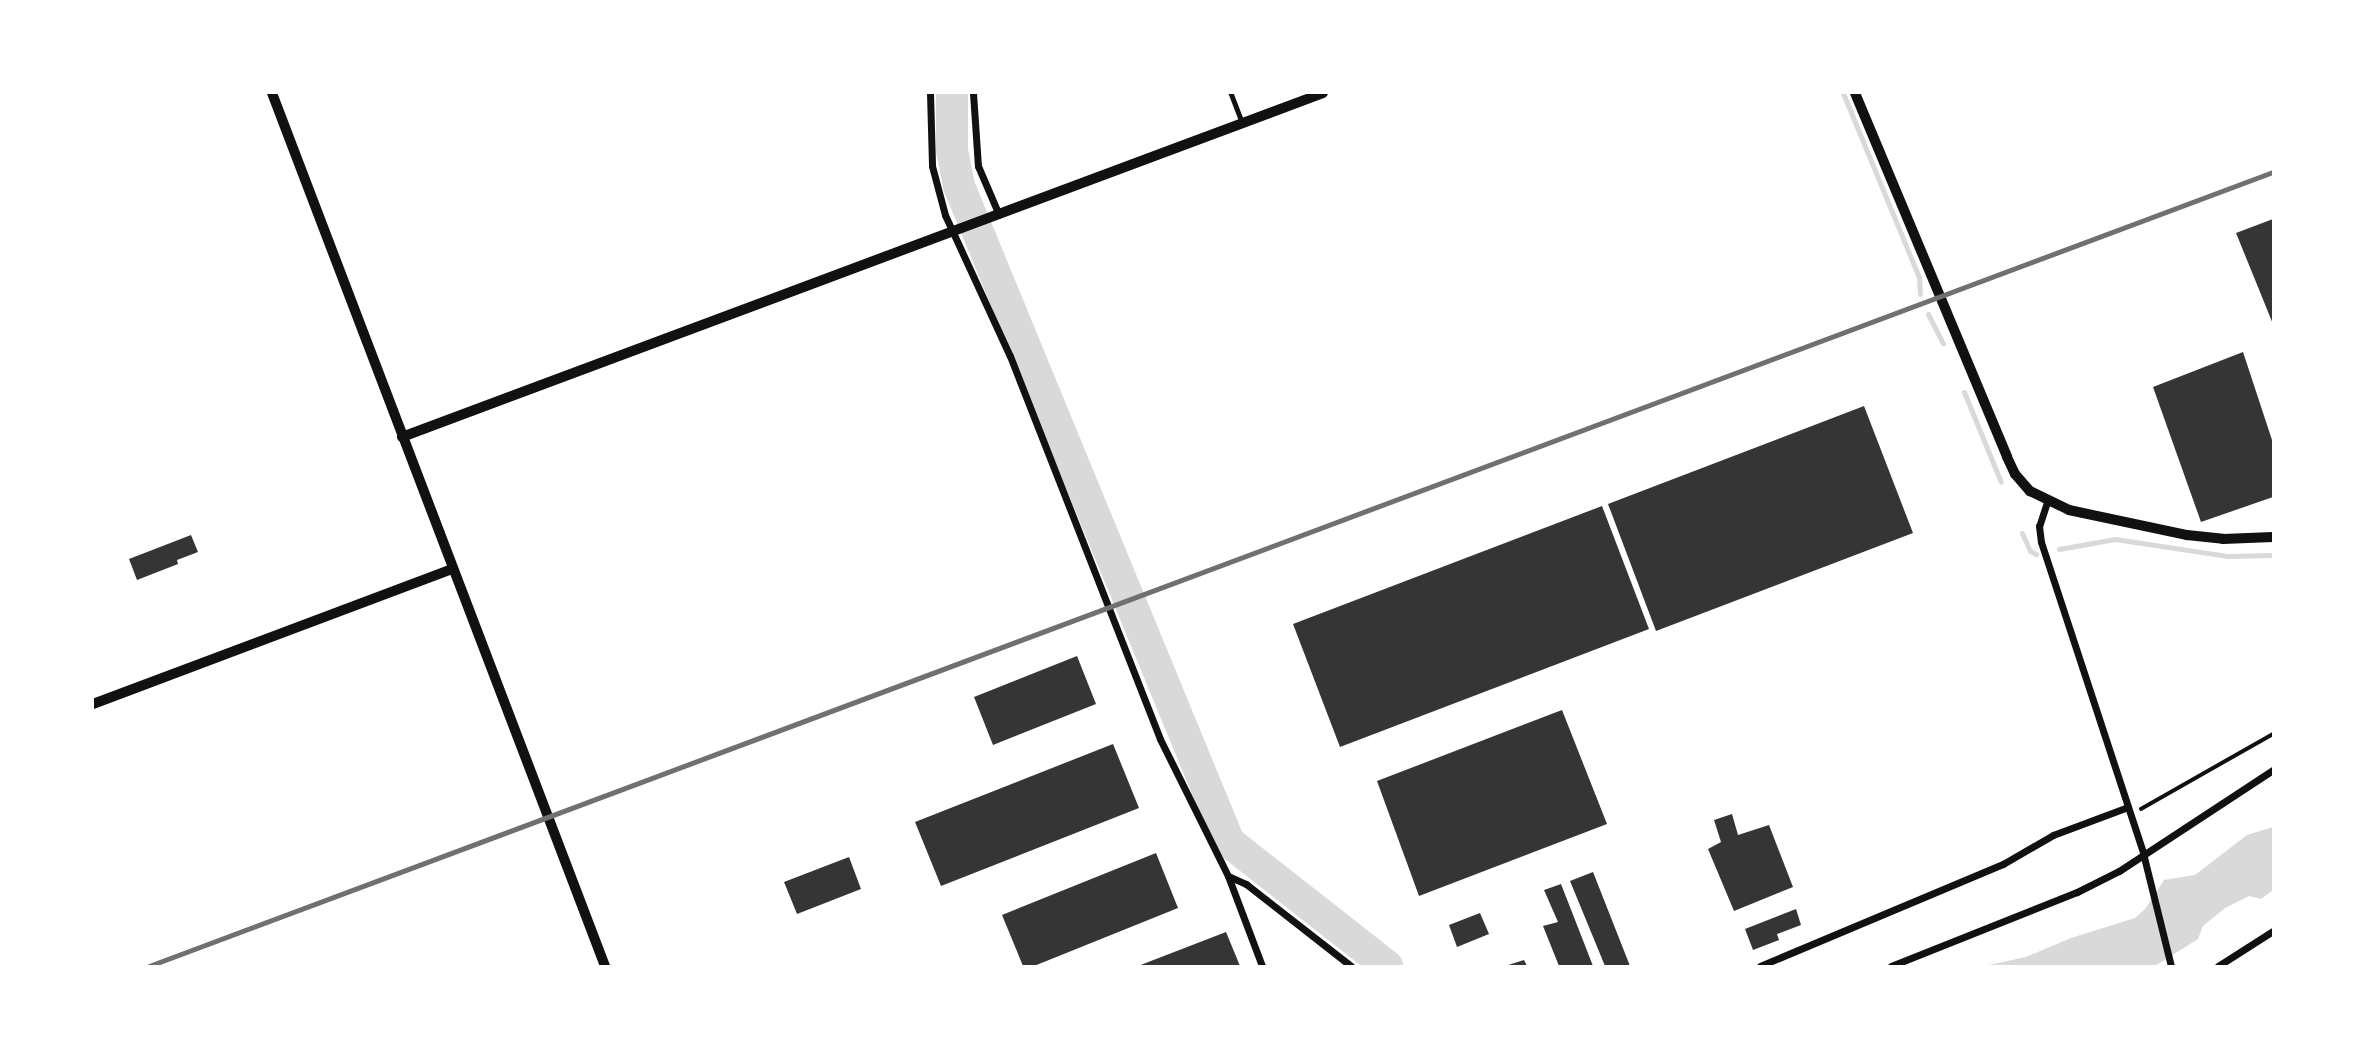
<!DOCTYPE html>
<style>
body{margin:0}
#map{position:relative;width:2366px;height:1059px;overflow:hidden;background:#fff;font-family:"PT Sans",sans-serif}
div>[style]{position:absolute}
[style*='--x']{left:calc(var(--x)*1px);top:calc(var(--y)*1px);width:calc(var(--w)*1px);rotate:calc(var(--a)*1deg)}
.water>*{inset:0;background:#d9d9d9}
.stream>*{height:5px;margin:-2.5px;padding:0 2.5px;transform-origin:2.5px;border-radius:2.5px;background:#d9d9d9}
.river>*{height:32px;margin:-16px;padding:0 16px;transform-origin:16px;border-radius:16px;background:#d9d9d9}
.building>*{inset:0;background:#353535}
.path>*{height:3.5px;margin:-1.75px;padding:0 1.75px;transform-origin:1.75px;border-radius:1.75px;background:#111}
.service>*{height:4.5px;margin:-2.25px;padding:0 2.25px;transform-origin:2.25px;border-radius:2.25px;background:#111}
.minor>*{height:7px;margin:-3.5px;padding:0 3.5px;transform-origin:3.5px;border-radius:3.5px;background:#111}
.tertiary>*{height:10px;margin:-5px;padding:0 5px;transform-origin:5px;border-radius:5px;background:#111}
.rail>*{height:5px;margin:-2.5px;padding:0 2.5px;transform-origin:2.5px;border-radius:2.5px;background:#707070}
span{translate:-50% -50%;white-space:nowrap;text-align:center;line-height:1.15;-webkit-text-stroke:6px #fff;paint-order:stroke}
.frame{position:absolute;inset:0;border:94px solid #fff;pointer-events:none}
</style>
<div id="map">
<div class="water">
<i style="clip-path:polygon(2273px 827px,2273px 890px,2261px 899px,2249px 896px,2225px 908px,2203px 926px,2198px 939px,2155px 966px,1984px 966px,2026px 957px,2071px 938px,2135px 918px,2145px 909px,2164px 880px,2195px 875px,2247px 835px)"></i>
</div>
<div class="stream">
<i style="--x:1843;--y:93;--w:199;--a:67.6"></i>
<i style="--x:1919;--y:277;--w:17;--a:87"></i>
<i style="--x:1928;--y:314;--w:33;--a:63"></i>
<i style="--x:1964;--y:392;--w:97;--a:67.7"></i>
<i style="--x:2022;--y:533;--w:20;--a:66"></i>
<i style="--x:2030;--y:551;--w:7;--a:27"></i>
<i style="--x:2059;--y:549;--w:57;--a:-10.1"></i>
<i style="--x:2115;--y:539;--w:113;--a:8.6"></i>
<i style="--x:2227;--y:556;--w:46;--a:-1.2"></i>
</div>
<div class="river">
<i style="--x:952;--y:93;--w:57;--a:90"></i>
<i style="--x:952;--y:150;--w:37;--a:79"></i>
<i style="--x:959;--y:186;--w:709;--a:67.63"></i>
<i style="--x:1229;--y:842;--w:201;--a:38.1"></i>
</div>
<div class="building">
<i style="clip-path:polygon(2273px 219px,2273px 324px,2236px 233px)"></i>
<i style="clip-path:polygon(2243px 352px,2273px 443px,2273px 497px,2201px 522px,2153px 387px)"></i>
<i style="clip-path:polygon(1864px 406px,1913px 533px,1656px 631px,1608px 504px)"></i>
<i style="clip-path:polygon(1602px 506px,1649px 629px,1340px 747px,1293px 624px)"></i>
<i style="clip-path:polygon(191px 535px,198px 552px,177px 560px,178px 564px,137px 580px,129px 559px)"></i>
<i style="clip-path:polygon(1077px 656px,1096px 704px,993px 745px,974px 697px)"></i>
<i style="clip-path:polygon(1562px 710px,1607px 824px,1419px 896px,1377px 781px)"></i>
<i style="clip-path:polygon(1113px 744px,1139px 808px,941px 886px,915px 822px)"></i>
<i style="clip-path:polygon(1732px 814px,1738px 835px,1769px 825px,1793px 887px,1734px 911px,1708px 849px,1721px 842px,1714px 820px)"></i>
<i style="clip-path:polygon(1156px 853px,1178px 908px,1034px 966px,1023px 966px,1002px 915px)"></i>
<i style="clip-path:polygon(849px 857px,861px 889px,797px 914px,784px 882px)"></i>
<i style="clip-path:polygon(1593px 872px,1630px 966px,1605px 966px,1570px 881px)"></i>
<i style="clip-path:polygon(1561px 884px,1593px 966px,1559px 966px,1543px 926px,1558px 922px,1544px 890px)"></i>
<i style="clip-path:polygon(1796px 909px,1801px 925px,1777px 934px,1779px 940px,1753px 950px,1745px 929px)"></i>
<i style="clip-path:polygon(1480px 913px,1489px 934px,1457px 947px,1449px 925px)"></i>
<i style="clip-path:polygon(1226px 932px,1240px 966px,1138px 966px)"></i>
<i style="clip-path:polygon(1524px 960px,1527px 966px,1505px 966px)"></i>
</div>
<div class="path">
<i style="--x:2141;--y:809;--w:152;--a:-29.6"></i>
</div>
<div class="service">
<i style="--x:1231;--y:93;--w:30;--a:69"></i>
</div>
<div class="minor">
<i style="--x:930;--y:93;--w:73;--a:88.4"></i>
<i style="--x:932;--y:166;--w:51;--a:75.1"></i>
<i style="--x:945;--y:215;--w:155;--a:65.3"></i>
<i style="--x:1010;--y:356;--w:411;--a:68.6"></i>
<i style="--x:1160;--y:739;--w:153;--a:63.6"></i>
<i style="--x:1228;--y:876;--w:96;--a:69.3"></i>
<i style="--x:973;--y:93;--w:73;--a:86.1"></i>
<i style="--x:978;--y:166;--w:53;--a:66.8"></i>
<i style="--x:2047;--y:502;--w:25;--a:108"></i>
<i style="--x:2039;--y:526;--w:16;--a:83"></i>
<i style="--x:2041;--y:542;--w:327;--a:71.8"></i>
<i style="--x:2143;--y:853;--w:116;--a:76.1"></i>
<i style="--x:1228;--y:876;--w:20;--a:24"></i>
<i style="--x:1246;--y:884;--w:133;--a:38"></i>
<i style="--x:1760;--y:966;--w:264;--a:-22.8"></i>
<i style="--x:2003;--y:864;--w:58;--a:-30.1"></i>
<i style="--x:2053;--y:835;--w:80;--a:-20.5"></i>
<i style="--x:1891;--y:966;--w:200;--a:-21.7"></i>
<i style="--x:2077;--y:892;--w:47;--a:-26.6"></i>
<i style="--x:2119;--y:871;--w:184;--a:-33.3"></i>
<i style="--x:2218;--y:966;--w:65;--a:-32.5"></i>
</div>
<div class="tertiary">
<i style="--x:272;--y:93;--w:934;--a:69.12"></i>
<i style="--x:1855;--y:93;--w:394;--a:67.3"></i>
<i style="--x:2007;--y:457;--w:19;--a:65"></i>
<i style="--x:2015;--y:474;--w:23;--a:49"></i>
<i style="--x:2030;--y:491;--w:43;--a:26"></i>
<i style="--x:2069;--y:510;--w:121;--a:12"></i>
<i style="--x:2187;--y:535;--w:36;--a:6"></i>
<i style="--x:2223;--y:539;--w:50;--a:-2.3"></i>
<i style="--x:402;--y:437;--w:983;--a:-20.48"></i>
<i style="--x:93;--y:704;--w:384;--a:-20.6"></i>
</div>
<div class="rail">
<i style="--x:149;--y:966;--w:2268;--a:-20.5"></i>
</div>
<div class="frame"></div>
</div>
